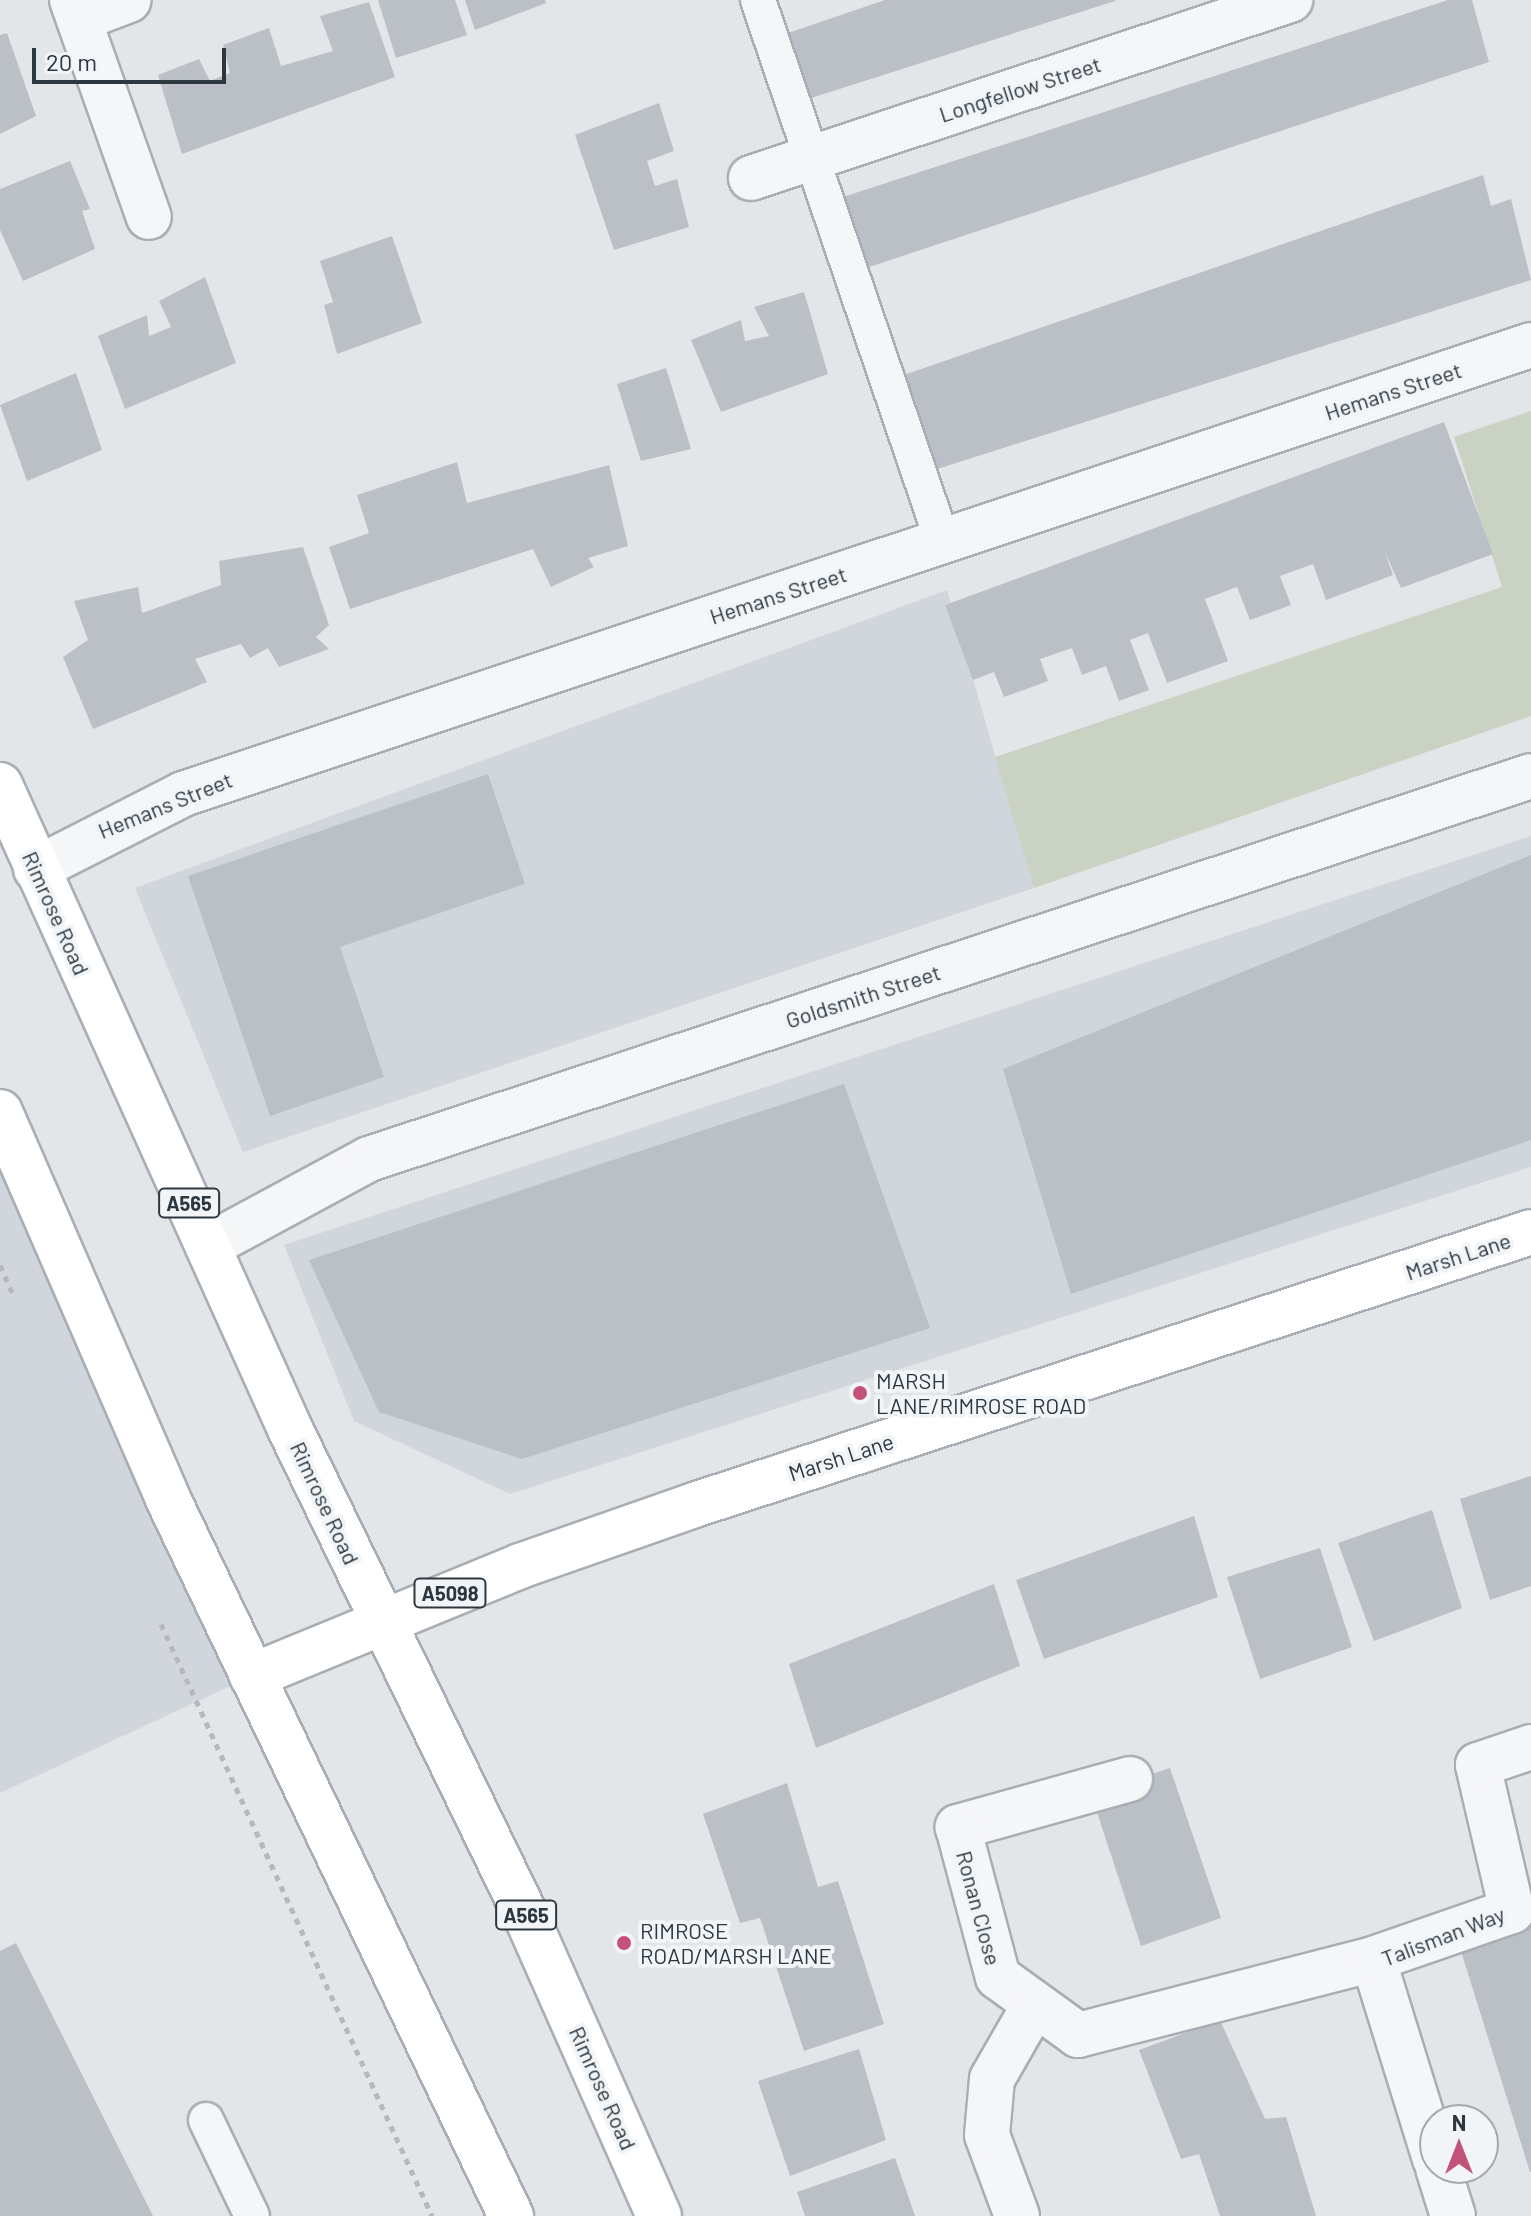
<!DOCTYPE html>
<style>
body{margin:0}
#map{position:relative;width:1531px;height:2216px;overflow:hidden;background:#e2e6e9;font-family:Barlow,sans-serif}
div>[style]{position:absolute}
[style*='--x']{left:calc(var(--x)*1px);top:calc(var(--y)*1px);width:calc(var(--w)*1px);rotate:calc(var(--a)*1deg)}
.built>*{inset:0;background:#d0d6db}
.green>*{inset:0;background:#cad2c4}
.building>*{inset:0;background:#bac0c6}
.path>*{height:5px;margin-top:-2.5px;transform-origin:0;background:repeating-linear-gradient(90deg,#b5b9bd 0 6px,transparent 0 12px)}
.roads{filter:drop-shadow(2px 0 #a8aeb3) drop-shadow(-2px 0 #a8aeb3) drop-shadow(0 2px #a8aeb3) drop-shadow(0 -2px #a8aeb3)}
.service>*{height:34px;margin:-17px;padding:0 17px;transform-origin:17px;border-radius:17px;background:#f5f6f8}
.minor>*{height:44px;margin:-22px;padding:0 22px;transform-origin:22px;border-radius:22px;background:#f5f6f8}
.primary>*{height:44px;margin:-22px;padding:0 22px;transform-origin:22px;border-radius:22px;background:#fff}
.trunk>*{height:44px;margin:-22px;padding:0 22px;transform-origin:22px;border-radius:22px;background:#fff}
.dots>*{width:22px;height:22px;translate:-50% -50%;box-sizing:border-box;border:4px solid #f2f5f7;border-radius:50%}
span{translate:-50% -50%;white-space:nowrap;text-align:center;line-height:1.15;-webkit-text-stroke:8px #f2f5f7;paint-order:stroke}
.shield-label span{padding:2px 6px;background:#f2f5f7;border:2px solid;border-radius:6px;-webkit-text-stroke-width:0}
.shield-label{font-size:20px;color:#2c3740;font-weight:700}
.street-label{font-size:22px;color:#2c3740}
.poi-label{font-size:22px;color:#2c3740}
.left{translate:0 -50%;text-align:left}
.north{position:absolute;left:1419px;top:2104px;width:80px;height:80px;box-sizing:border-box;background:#f2f5f7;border:2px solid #a3a9ae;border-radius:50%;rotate:0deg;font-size:22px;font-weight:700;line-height:32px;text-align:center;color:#2c3740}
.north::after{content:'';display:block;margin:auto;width:28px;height:36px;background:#c35278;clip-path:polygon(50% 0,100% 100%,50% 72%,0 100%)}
.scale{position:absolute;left:32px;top:48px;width:194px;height:36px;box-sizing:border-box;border:4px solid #2c3740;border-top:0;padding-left:10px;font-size:24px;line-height:28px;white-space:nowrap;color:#2c3740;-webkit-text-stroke:6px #f2f5f7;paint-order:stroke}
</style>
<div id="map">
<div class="built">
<i style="clip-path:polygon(947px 590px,1034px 888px,243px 1152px,135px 888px)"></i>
<i style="clip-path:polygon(1531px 836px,1531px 1167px,510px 1494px,354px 1421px,284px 1245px)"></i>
<i style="clip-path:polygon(0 1112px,252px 1676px,0 1793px)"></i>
</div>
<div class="green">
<i style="clip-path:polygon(1531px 411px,1531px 716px,1034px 888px,995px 757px,1502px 587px,1454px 437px)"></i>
</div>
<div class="building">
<i style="clip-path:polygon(378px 0,455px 0,467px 35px,396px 58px)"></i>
<i style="clip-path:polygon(465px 0,545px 0,546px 3px,475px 30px)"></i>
<i style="clip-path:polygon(885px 0,1115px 0,1115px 1px,805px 100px,785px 34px)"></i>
<i style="clip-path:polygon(1448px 0,1472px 0,1489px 62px,860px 270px,840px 198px)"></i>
<i style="clip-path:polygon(369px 2px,395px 77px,182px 154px,158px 75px,199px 59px,210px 81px,230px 73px,223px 45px,269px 28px,281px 66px,333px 51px,320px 16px)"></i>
<i style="clip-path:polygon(7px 33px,36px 116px,0 134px,0 35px)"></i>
<i style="clip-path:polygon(659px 103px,674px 151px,647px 161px,655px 186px,677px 179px,689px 227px,614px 250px,575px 135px)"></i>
<i style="clip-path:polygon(70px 161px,90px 209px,82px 211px,95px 249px,23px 281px,0 230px,0 189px)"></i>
<i style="clip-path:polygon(1483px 175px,1491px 206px,1511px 199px,1531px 280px,931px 471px,901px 376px)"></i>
<i style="clip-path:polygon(392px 236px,422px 323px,337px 354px,324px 305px,333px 302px,320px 261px)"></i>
<i style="clip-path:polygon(205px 277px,236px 363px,125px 409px,98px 336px,147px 315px,149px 336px,171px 327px,159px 301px)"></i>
<i style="clip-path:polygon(804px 292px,828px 374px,721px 412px,691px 340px,741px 320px,745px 341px,769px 336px,754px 307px)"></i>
<i style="clip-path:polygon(666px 368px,691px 449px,641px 461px,617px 384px)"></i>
<i style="clip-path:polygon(76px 373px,102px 450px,27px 481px,0 405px)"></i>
<i style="clip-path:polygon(1444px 422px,1493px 554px,1401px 588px,1384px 550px,1393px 575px,1326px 600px,1313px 564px,1280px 576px,1291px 605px,1250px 620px,1237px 587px,1205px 599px,1228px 661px,1167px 683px,1148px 633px,1130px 640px,1149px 690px,1119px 701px,1106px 666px,1082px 675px,1072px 648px,1040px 659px,1048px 681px,1004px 697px,994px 672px,973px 680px,945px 605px)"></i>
<i style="clip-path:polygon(457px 462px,467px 503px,609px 465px,628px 546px,588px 558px,594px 567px,551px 587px,533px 549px,350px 609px,329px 547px,369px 533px,357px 495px)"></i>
<i style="clip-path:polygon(303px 547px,329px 625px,316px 637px,329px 649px,279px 667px,268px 648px,250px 658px,241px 644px,195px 659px,207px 682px,93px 729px,63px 657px,88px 640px,74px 601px,138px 587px,142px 613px,221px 585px,219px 561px)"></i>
<i style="clip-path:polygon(488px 774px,525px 884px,340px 947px,384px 1077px,270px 1116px,188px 876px)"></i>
<i style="clip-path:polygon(1531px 855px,1531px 1140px,1071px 1294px,1003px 1069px)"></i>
<i style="clip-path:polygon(844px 1084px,930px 1328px,522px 1459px,379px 1412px,309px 1260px)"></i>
<i style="clip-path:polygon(1531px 1476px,1531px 1586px,1490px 1600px,1460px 1499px)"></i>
<i style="clip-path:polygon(1432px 1510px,1462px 1608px,1374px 1641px,1338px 1543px)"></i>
<i style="clip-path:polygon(1194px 1516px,1218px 1597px,1044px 1659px,1016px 1580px)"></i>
<i style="clip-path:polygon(1320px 1548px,1352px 1647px,1260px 1679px,1227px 1577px)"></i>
<i style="clip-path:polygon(994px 1584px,1020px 1666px,816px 1748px,789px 1664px)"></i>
<i style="clip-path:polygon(1170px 1768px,1221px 1918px,1141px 1946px,1091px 1794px)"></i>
<i style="clip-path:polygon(787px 1783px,818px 1887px,838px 1881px,884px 2024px,804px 2051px,760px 1918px,740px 1923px,703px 1814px)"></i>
<i style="clip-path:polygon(1531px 1925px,1531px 2172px,1530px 2172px,1460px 1948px)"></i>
<i style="clip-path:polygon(16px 1943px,153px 2216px,0 2216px,0 1951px)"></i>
<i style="clip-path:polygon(1220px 2020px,1265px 2119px,1286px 2117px,1316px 2216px,1220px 2216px,1199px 2154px,1181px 2159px,1139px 2050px)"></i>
<i style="clip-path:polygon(859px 2049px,886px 2140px,790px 2176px,758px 2081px)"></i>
<i style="clip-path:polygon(895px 2158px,915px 2216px,805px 2216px,797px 2192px)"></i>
</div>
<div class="path">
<i style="--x:0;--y:1265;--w:32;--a:66"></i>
<i style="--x:161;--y:1624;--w:651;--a:65.4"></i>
</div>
<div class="roads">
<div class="service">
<i style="--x:758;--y:0;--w:570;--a:71.18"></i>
<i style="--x:206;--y:2120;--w:106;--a:64.4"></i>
</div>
<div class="minor">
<i style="--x:72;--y:0;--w:230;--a:70.5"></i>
<i style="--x:79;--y:19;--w:53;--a:-20.8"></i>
<i style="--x:751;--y:178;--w:568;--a:-18.28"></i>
<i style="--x:36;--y:869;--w:165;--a:-27"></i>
<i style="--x:183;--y:794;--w:1421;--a:-18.42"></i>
<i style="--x:208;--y:1246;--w:183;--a:-28.4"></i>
<i style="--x:369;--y:1159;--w:1223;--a:-18.24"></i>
<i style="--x:1130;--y:1779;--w:179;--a:164.4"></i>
<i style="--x:958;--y:1827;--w:155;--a:75.1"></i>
<i style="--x:998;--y:1977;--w:99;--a:35.9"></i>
<i style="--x:1078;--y:2035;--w:305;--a:-14.4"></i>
<i style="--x:1435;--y:2159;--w:209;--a:-107.2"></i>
<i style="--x:1373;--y:1959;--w:147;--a:-19.1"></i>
<i style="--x:1512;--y:1911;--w:150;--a:-103.1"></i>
<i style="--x:1478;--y:1765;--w:56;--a:-18.8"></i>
<i style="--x:1438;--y:2168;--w:50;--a:72.6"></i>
<i style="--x:1017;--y:2216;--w:86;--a:-110.3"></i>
<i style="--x:987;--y:2135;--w:56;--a:-84.9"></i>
<i style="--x:992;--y:2079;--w:86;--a:-60.2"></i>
</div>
<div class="primary">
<i style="--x:252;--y:1676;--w:290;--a:-22.3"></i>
<i style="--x:520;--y:1566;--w:184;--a:-19.3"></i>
<i style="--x:694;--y:1505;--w:880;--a:-18.06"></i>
</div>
<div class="trunk">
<i style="--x:0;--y:785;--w:709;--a:65.75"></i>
<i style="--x:291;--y:1431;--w:541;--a:64.15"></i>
<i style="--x:527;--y:1918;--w:326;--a:66.1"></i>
<i style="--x:0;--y:1112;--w:422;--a:66.5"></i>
<i style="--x:168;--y:1499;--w:795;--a:64.43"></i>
</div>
</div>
<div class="dots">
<i style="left:860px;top:1393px;background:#c35278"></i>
<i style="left:624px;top:1943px;background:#c35278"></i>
</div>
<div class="shield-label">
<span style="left:189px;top:1203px">A565</span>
<span style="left:450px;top:1593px">A5098</span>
<span style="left:526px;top:1915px">A565</span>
</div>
<div class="street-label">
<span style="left:1020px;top:89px;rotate:-18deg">Longfellow Street</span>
<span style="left:1393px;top:391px;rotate:-18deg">Hemans Street</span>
<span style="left:778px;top:595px;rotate:-18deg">Hemans Street</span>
<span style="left:165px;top:805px;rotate:-22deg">Hemans Street</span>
<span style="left:56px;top:913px;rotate:66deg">Rimrose Road</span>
<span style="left:863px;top:996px;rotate:-18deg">Goldsmith Street</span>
<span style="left:1458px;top:1256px;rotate:-18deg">Marsh Lane</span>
<span style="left:841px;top:1457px;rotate:-18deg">Marsh Lane</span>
<span style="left:325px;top:1503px;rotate:65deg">Rimrose Road</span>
<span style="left:979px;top:1908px;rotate:75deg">Ronan Close</span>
<span style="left:1443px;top:1936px;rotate:-21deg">Talisman Way</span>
<span style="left:603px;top:2088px;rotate:66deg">Rimrose Road</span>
</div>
<div class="poi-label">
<span class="left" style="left:876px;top:1393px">MARSH<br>LANE/RIMROSE ROAD</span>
<span class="left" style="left:640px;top:1943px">RIMROSE<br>ROAD/MARSH LANE</span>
</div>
<div class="north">N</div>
<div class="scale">20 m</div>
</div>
